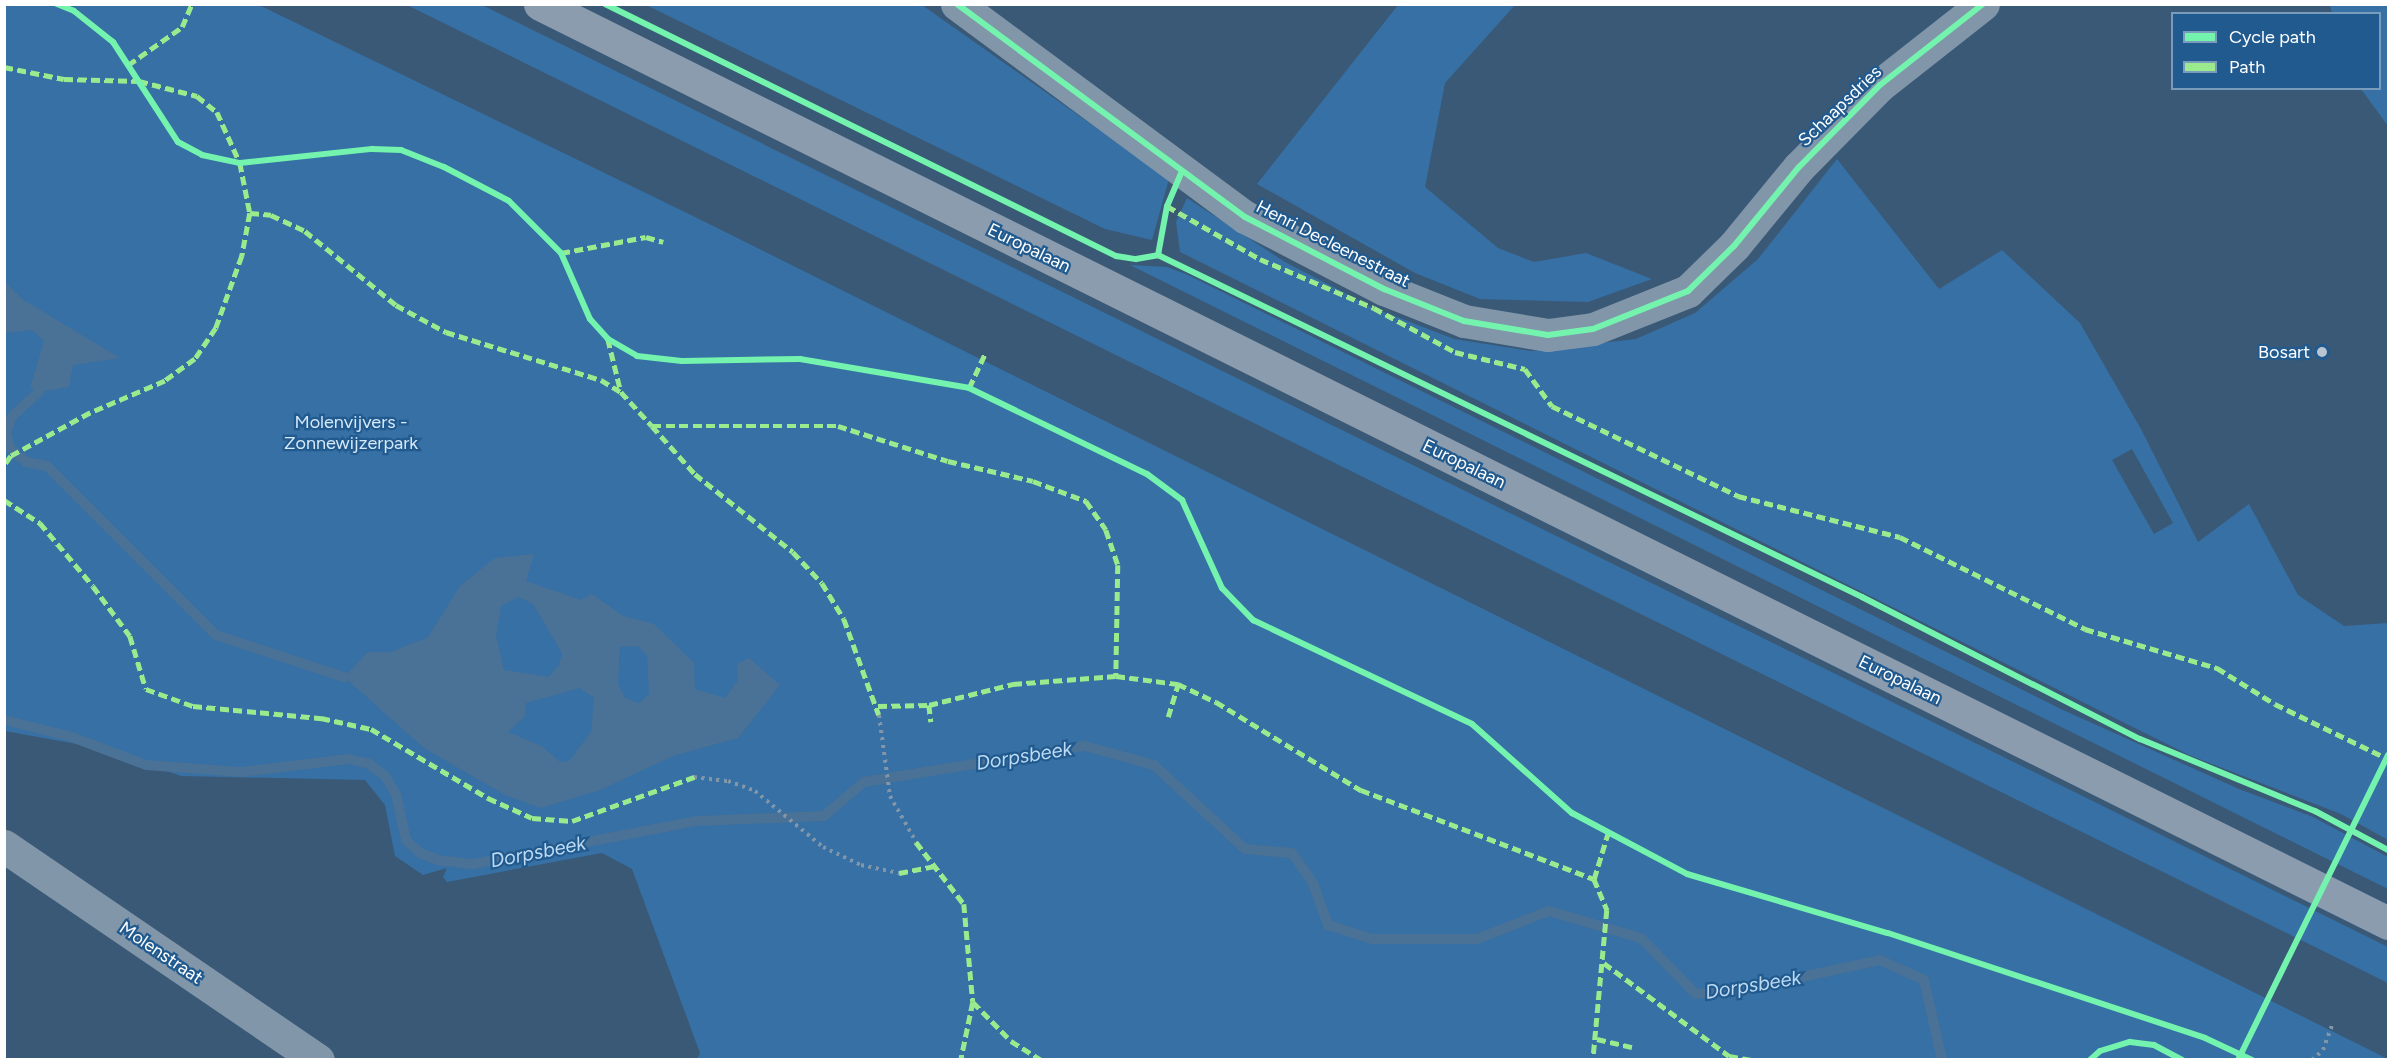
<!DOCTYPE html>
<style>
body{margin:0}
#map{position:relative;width:2393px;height:1064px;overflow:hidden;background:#3a5976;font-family:Figtree,sans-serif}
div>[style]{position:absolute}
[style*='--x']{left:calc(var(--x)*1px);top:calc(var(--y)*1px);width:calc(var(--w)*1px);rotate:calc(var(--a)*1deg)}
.green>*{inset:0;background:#3670a5}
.water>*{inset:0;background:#4a7196}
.stream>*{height:10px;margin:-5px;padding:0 5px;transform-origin:5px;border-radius:5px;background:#4a7196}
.path>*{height:4px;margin-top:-2px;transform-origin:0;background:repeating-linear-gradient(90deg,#8196a9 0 3px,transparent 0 7.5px)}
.street>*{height:33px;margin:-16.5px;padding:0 16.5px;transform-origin:16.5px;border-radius:16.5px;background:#8196a9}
.secondary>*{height:33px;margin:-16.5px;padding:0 16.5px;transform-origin:16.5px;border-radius:16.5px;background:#8a9cae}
.quiet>*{height:4.5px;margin-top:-2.25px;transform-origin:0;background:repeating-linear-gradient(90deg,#9bea8d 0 9px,transparent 0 13.5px)}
.cycleway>*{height:6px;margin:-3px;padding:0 3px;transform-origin:3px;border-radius:3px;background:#73f3ae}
.dots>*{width:16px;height:16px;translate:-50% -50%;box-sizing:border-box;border:3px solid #215a8f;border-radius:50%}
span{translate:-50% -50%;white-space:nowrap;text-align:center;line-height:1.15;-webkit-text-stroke:4.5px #215a8f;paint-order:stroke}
.street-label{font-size:18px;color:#fff}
.poi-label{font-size:18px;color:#fff}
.right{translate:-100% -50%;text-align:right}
.park-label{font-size:18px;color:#d6e9f9}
.water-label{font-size:20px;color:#bddaf3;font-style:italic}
.frame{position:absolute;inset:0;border:6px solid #fff;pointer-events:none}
.legend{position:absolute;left:2171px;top:12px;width:210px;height:78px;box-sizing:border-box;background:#215a8f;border:2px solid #7a9cbc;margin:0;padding:8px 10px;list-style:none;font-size:18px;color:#fff}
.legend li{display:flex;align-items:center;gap:12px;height:30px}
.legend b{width:30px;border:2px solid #7a9cbc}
</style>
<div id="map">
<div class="green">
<i style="clip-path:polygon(5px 5px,259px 5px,691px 215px,2388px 1059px,697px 1059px,700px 1053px,632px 869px,602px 853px,447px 882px,443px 877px,447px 868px,423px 875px,395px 856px,385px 805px,365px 780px,181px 776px,104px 749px,5px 731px)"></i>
<i style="clip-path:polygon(407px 5px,482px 5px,2388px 947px,2388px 983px)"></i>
<i style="clip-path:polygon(646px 5px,922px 5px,1169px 179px,1152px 240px,1105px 229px)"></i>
<i style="clip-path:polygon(1398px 5px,1515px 5px,1445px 83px,1425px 187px,1498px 248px,1534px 262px,1586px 253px,1652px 279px,1588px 302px,1480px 299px,1415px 273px,1257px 184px)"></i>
<i style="clip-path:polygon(2330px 5px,2388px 5px,2388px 126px,2361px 89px,2380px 88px,2380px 14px,2332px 13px)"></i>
<i style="clip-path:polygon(evenodd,1837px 159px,1939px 289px,2002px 250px,2080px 323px,2141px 429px,2198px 542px,2249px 504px,2298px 595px,2344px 626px,2388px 623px,2388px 840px,2341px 814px,2189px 755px,1180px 252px,1176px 222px,1187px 198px,1285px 262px,1374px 308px,1454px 339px,1531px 351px,1636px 339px,1695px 313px,1758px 259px,1837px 159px,2132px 449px,2173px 523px,2154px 534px,2112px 460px,2132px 449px)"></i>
<i style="clip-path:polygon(1130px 265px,1167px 267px,1188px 275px,2063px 710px,2239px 789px,2313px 817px,2388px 857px,2388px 889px)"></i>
</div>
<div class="water">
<i style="clip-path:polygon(5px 282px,22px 299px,120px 358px,73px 365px,69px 387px,39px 392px,30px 388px,44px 341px,32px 330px,5px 333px)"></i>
<i style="clip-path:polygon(evenodd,534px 554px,526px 581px,581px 600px,592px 594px,623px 616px,654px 624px,694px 663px,695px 689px,725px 698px,738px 680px,737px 664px,749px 658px,780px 685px,738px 738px,673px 756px,600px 790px,541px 808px,505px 795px,424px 748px,344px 677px,368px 652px,391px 652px,428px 637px,460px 586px,495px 558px,534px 554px,518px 597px,533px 604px,562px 653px,559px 665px,549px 677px,504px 670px,496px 635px,501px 606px,518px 597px,534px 554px,638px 646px,647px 656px,649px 694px,639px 703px,625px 698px,618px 684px,620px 647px,638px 646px,534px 554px,580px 688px,594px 698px,591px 732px,569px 761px,560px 762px,543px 747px,508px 732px,525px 716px,526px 703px,580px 688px)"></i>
</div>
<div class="stream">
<i style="--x:39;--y:392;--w:36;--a:138"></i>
<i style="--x:12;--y:416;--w:18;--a:109"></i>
<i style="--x:6;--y:433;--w:16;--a:75"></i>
<i style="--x:10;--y:448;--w:21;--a:41"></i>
<i style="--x:26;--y:462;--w:21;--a:11"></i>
<i style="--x:47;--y:466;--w:239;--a:45"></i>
<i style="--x:216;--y:635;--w:135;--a:18.2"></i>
<i style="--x:4;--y:720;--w:70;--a:14"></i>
<i style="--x:72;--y:737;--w:79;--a:20.7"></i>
<i style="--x:146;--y:765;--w:95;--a:4.2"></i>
<i style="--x:241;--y:772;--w:108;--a:-6.9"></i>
<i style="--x:348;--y:759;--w:22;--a:13"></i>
<i style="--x:369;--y:764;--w:20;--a:37"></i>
<i style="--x:385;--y:776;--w:21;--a:59"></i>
<i style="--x:396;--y:794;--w:47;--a:77.7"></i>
<i style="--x:406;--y:840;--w:19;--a:43"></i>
<i style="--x:420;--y:853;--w:19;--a:21"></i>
<i style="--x:438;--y:860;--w:35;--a:7"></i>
<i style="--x:473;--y:864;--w:228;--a:-10.9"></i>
<i style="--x:697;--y:821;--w:127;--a:-2.3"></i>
<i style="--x:824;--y:816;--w:52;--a:-40.4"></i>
<i style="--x:864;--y:782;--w:224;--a:-9.3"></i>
<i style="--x:1085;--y:746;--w:72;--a:15.4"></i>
<i style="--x:1154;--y:765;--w:124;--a:42.7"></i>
<i style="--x:1245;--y:849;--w:47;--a:4.9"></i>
<i style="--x:1292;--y:853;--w:37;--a:55"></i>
<i style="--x:1313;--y:883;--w:45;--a:70.3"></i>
<i style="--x:1328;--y:925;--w:46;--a:17.7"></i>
<i style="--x:1372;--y:939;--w:105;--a:0"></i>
<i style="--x:1477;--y:939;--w:77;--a:-21.3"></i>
<i style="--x:1549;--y:911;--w:96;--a:16.4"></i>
<i style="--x:1641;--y:938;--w:78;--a:45.5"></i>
<i style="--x:1696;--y:994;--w:55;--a:-6.2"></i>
<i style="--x:1751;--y:988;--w:132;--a:-12.2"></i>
<i style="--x:1880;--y:960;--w:48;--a:24.4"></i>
<i style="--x:1924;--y:980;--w:82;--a:77.3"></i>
</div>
<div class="path">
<i style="--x:879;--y:715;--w:82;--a:82.3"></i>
<i style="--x:890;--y:796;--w:53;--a:60.5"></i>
<i style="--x:694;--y:777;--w:34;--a:7"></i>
<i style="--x:728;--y:781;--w:29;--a:20"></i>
<i style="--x:755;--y:791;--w:88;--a:39.5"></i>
<i style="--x:823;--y:847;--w:42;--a:25.3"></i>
<i style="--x:861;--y:865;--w:39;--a:12"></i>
<i style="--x:2312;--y:1060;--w:15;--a:-42"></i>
<i style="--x:2323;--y:1050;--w:29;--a:-70"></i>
</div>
<div class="street">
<i style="--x:957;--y:4;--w:358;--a:36.5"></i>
<i style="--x:1245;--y:217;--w:157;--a:27.4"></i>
<i style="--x:1384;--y:289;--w:86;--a:21.8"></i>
<i style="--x:1464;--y:321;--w:85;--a:9.5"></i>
<i style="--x:1548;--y:335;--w:45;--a:-7.6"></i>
<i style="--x:1593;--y:329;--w:102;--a:-21.8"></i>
<i style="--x:1688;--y:291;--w:64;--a:-44.4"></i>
<i style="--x:1734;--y:246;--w:102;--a:-50.6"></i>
<i style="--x:1799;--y:167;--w:115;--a:-45.4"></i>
<i style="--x:1880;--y:85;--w:131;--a:-38.2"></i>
<i style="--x:4;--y:846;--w:380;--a:34.3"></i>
</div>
<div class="secondary">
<i style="--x:540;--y:4;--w:2064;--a:26.44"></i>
</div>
<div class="quiet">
<i style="--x:128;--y:65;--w:66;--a:-35.1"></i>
<i style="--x:182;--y:27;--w:25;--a:-67"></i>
<i style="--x:4;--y:67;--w:61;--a:11.3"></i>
<i style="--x:64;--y:79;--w:75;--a:1.5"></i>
<i style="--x:139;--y:81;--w:60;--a:14.5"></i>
<i style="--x:197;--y:96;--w:26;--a:39"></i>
<i style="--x:217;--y:112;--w:56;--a:65.7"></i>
<i style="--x:240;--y:163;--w:51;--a:78.7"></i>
<i style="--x:250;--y:213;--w:44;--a:100.5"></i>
<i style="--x:242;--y:256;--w:77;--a:109.9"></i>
<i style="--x:216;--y:328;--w:37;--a:124"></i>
<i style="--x:195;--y:359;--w:37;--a:144"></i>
<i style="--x:165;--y:381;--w:82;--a:156.9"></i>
<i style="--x:90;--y:413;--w:90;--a:151.4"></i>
<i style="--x:11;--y:456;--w:12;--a:125"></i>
<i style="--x:1167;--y:206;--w:107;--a:29.7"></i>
<i style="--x:1260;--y:259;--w:124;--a:23.3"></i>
<i style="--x:1374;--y:308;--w:92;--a:28.5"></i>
<i style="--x:1455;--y:352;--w:72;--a:13.7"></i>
<i style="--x:1525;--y:369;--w:46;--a:53.9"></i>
<i style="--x:1552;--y:406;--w:207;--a:25.8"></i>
<i style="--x:1738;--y:496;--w:167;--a:14.2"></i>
<i style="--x:1900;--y:537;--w:207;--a:26.4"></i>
<i style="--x:2085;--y:629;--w:138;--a:16.5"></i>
<i style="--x:2217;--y:668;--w:68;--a:31.8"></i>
<i style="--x:2275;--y:704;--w:123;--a:25.9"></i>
<i style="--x:250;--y:213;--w:21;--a:5"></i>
<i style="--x:271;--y:215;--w:38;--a:25"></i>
<i style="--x:305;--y:231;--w:117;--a:39.1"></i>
<i style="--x:396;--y:305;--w:57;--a:28.4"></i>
<i style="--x:446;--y:332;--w:162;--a:17.2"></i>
<i style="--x:601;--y:380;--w:23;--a:31"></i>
<i style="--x:621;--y:392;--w:46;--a:47.6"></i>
<i style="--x:652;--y:426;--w:186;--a:0"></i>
<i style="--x:838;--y:426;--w:115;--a:17.7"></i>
<i style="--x:948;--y:461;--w:87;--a:13.2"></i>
<i style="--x:1033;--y:481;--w:57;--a:20.7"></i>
<i style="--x:1086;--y:501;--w:35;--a:55"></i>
<i style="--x:1106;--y:530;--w:37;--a:71"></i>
<i style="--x:1118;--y:565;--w:111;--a:91"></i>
<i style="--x:1116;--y:676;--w:63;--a:7.4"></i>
<i style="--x:1178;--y:684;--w:42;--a:25.3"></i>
<i style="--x:1216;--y:702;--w:170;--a:31.3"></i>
<i style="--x:1361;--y:790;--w:249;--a:20.9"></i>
<i style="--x:1594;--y:879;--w:34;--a:67"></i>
<i style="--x:1607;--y:910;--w:151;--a:95.3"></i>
<i style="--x:561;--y:253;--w:86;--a:-10.7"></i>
<i style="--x:646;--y:237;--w:18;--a:16"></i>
<i style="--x:608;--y:339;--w:55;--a:76.2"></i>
<i style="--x:969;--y:388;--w:38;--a:-65"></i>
<i style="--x:652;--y:426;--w:64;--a:48.1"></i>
<i style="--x:695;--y:474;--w:125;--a:38.5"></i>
<i style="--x:793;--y:552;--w:42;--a:46.9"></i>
<i style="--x:822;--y:583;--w:42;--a:58.6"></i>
<i style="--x:844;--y:619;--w:102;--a:70"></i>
<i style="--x:4;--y:500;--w:43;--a:32.6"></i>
<i style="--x:40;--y:523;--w:82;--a:49.9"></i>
<i style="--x:93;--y:586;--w:62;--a:53.5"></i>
<i style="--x:130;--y:636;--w:55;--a:73.2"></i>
<i style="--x:146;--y:689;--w:50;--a:19.9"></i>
<i style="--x:193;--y:706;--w:129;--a:5.4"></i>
<i style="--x:321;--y:718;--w:51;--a:12.4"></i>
<i style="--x:371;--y:729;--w:136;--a:30.5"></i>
<i style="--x:488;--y:798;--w:48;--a:24.4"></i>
<i style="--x:532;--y:818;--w:40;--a:4.3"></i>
<i style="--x:572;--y:821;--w:130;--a:-19.8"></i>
<i style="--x:929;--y:705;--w:17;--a:83"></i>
<i style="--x:878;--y:706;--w:51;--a:-1.1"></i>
<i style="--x:929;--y:705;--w:87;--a:-14"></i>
<i style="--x:1013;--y:684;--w:103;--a:-4.4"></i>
<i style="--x:1168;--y:717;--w:34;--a:-73"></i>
<i style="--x:916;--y:842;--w:78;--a:52.3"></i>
<i style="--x:964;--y:904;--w:98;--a:84.8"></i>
<i style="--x:973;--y:1002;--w:59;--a:101.7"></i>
<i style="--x:899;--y:873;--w:36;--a:-11"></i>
<i style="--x:1594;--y:879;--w:48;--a:-73.1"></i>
<i style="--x:1604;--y:963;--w:156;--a:36.6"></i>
<i style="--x:1729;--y:1056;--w:23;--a:10"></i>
<i style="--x:973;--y:1002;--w:54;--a:45.7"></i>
<i style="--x:1011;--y:1041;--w:36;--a:32"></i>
<i style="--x:1597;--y:1039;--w:36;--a:13"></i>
</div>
<div class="cycleway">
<i style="--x:57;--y:4;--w:18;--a:22"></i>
<i style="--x:74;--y:11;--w:50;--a:38.5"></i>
<i style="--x:113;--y:42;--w:119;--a:57"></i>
<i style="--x:178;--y:142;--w:27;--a:28"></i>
<i style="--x:202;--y:155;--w:39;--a:12"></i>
<i style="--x:240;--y:163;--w:133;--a:-6.1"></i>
<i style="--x:372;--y:149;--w:29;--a:2"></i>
<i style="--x:401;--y:150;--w:46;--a:21.6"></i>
<i style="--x:444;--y:167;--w:73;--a:27.6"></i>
<i style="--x:509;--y:201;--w:74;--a:45"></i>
<i style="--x:561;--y:253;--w:72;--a:66.3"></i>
<i style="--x:590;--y:319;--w:27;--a:48"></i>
<i style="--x:608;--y:339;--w:34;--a:30"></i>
<i style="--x:637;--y:356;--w:45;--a:6.3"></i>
<i style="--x:682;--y:361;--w:118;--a:-1"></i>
<i style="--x:800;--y:359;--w:171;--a:9.7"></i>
<i style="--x:969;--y:388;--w:198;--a:25.8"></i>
<i style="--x:1147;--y:474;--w:44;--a:36.6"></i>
<i style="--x:1182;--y:500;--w:97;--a:65.6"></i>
<i style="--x:1222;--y:588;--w:45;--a:45.9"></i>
<i style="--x:1253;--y:620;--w:242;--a:25.4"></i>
<i style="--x:1472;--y:724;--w:134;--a:41.7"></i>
<i style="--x:1572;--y:813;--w:130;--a:27.9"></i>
<i style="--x:1687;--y:874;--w:209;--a:16.4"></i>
<i style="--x:1888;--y:933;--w:334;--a:18.3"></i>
<i style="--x:2205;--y:1038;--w:52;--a:25.1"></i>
<i style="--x:605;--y:4;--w:570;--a:26.25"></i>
<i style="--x:1116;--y:256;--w:20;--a:9"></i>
<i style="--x:1136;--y:259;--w:22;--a:-10"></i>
<i style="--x:957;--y:4;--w:358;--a:36.5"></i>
<i style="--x:1245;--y:217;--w:157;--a:27.4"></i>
<i style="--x:1384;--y:289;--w:86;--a:21.8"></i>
<i style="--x:1464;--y:321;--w:85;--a:9.5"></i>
<i style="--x:1548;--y:335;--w:45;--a:-7.6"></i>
<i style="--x:1593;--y:329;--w:102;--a:-21.8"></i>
<i style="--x:1688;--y:291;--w:64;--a:-44.4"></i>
<i style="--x:1734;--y:246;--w:102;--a:-50.6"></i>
<i style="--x:1799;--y:167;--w:115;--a:-45.4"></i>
<i style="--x:1880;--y:85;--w:131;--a:-38.2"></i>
<i style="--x:1182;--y:171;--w:38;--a:113"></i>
<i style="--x:1167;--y:206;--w:50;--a:100.4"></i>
<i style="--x:1158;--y:255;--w:783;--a:25.91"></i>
<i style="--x:1862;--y:597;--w:312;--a:27.1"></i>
<i style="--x:2140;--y:739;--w:189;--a:22.4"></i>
<i style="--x:2315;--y:811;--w:83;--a:28.1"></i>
<i style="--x:2090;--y:1060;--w:13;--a:-42"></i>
<i style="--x:2100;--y:1051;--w:31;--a:-17"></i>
<i style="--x:2130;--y:1042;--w:24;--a:7"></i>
<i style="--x:2154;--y:1045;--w:32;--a:28"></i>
<i style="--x:2238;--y:1060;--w:340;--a:-63.8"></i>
</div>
<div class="dots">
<i style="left:2322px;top:352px;background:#bac5cf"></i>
</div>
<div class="street-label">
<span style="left:1840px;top:106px;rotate:-44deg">Schaapsdries</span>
<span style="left:1333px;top:244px;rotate:27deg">Henri Decleenestraat</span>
<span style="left:1029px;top:248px;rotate:26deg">Europalaan</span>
<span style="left:1464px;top:464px;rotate:26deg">Europalaan</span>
<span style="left:1900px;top:680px;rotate:26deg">Europalaan</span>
<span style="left:161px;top:953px;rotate:34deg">Molenstraat</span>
</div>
<div class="poi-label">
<span class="right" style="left:2310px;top:352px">Bosart</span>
</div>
<div class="park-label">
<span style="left:351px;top:433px">Molenvijvers -<br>Zonnewijzerpark</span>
</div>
<div class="water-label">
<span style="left:1024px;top:756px;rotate:-9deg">Dorpsbeek</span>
<span style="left:538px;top:852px;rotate:-11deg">Dorpsbeek</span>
<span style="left:1753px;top:985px;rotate:-9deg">Dorpsbeek</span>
</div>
<div class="frame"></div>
<ul class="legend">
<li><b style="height:8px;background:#73f3ae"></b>Cycle path</li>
<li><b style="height:8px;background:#9bea8d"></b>Path</li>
</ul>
</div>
